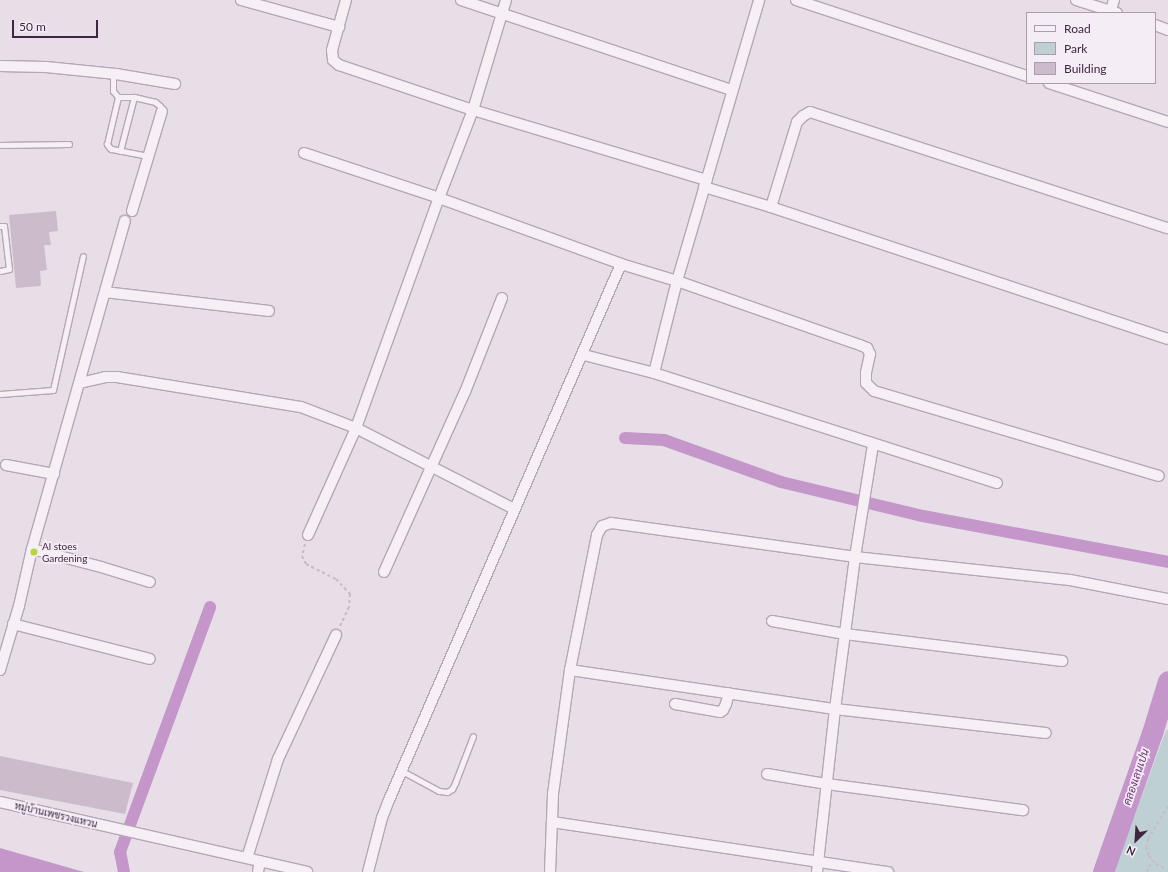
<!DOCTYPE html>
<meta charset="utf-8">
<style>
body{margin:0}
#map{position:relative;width:1168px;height:872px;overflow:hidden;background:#e8dee8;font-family:Lato,Sarabun,sans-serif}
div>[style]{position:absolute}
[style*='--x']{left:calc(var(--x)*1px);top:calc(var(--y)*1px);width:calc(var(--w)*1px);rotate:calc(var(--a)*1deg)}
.green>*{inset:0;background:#bed0d3}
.water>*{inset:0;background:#c496ca}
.canal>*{height:12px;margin:-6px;padding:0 6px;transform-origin:6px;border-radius:6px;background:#c496ca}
.river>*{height:21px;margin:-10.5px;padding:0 10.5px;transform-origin:10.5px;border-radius:10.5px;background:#c496ca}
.building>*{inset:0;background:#cbbbcb}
.path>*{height:2px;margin-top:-1px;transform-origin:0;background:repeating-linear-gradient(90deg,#c6bbc7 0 3px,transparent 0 6px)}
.roads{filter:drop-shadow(1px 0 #b5a7b6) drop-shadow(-1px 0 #b5a7b6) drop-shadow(0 1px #b5a7b6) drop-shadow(0 -1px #b5a7b6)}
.lane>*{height:5px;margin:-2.5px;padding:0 2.5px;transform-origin:2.5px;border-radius:2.5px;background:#f6f0f6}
.street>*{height:10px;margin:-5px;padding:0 5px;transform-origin:5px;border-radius:5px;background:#f6f0f6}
.dots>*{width:11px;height:11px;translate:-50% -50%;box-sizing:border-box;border:2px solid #f5edf6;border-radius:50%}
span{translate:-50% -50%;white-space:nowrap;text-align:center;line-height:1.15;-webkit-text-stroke:3.5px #f5edf6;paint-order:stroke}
.poi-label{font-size:10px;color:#3f2640}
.left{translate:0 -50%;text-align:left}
.street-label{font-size:10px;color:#3f2640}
.water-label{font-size:11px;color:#6f2e76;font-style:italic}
.legend{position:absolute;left:1026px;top:12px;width:130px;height:72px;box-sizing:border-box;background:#f5edf6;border:1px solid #ac9dad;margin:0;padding:5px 7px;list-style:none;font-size:12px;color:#3f2640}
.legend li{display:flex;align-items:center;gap:8px;height:20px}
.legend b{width:20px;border:1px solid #ac9dad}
.north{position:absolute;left:1116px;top:820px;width:40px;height:40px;-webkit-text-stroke:3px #f5edf6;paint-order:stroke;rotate:205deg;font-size:11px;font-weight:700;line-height:16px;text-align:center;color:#3f2640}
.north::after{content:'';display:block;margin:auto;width:14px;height:18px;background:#3f2640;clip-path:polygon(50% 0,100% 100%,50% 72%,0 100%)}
.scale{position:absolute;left:12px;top:20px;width:86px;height:18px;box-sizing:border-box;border:2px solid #3f2640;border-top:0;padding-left:5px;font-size:12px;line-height:14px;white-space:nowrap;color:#3f2640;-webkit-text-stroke:3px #f5edf6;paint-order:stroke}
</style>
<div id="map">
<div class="green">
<i style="clip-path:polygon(1166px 730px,1168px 730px,1168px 872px,1114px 872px)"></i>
</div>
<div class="water">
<i style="clip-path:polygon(0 848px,84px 872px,0 872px)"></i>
</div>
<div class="canal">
<i style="--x:625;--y:438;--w:39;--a:3"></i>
<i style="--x:664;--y:440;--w:124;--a:19.7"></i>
<i style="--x:781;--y:482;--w:146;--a:13.5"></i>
<i style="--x:923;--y:516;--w:249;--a:10.6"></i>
<i style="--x:124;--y:872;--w:20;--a:-101"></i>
<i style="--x:120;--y:852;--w:261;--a:-69.8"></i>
</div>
<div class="river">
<i style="--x:1103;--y:872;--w:147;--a:-70.6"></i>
<i style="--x:1152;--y:733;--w:54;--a:-72.9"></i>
</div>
<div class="building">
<i style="clip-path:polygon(56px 211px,58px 231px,49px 232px,51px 245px,44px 245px,47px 270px,40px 271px,41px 284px,40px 286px,16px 288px,9px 215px)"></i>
<i style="clip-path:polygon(0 756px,133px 783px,125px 814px,0 790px)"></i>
</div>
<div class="path">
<i style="--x:305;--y:544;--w:12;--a:104"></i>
<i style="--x:302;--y:556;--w:9;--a:63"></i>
<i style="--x:306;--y:564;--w:34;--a:27"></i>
<i style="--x:336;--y:579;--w:21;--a:47"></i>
<i style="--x:350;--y:594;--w:13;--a:94"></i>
<i style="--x:349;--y:607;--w:21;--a:115"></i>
<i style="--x:1168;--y:806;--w:39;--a:121"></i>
<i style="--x:1148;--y:839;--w:8;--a:104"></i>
<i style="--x:1146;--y:847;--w:9;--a:72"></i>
<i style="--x:1149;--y:856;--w:11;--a:49"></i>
<i style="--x:1156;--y:864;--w:13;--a:27"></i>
<i style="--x:1147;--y:872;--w:13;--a:-67"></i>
</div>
<div class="roads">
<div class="lane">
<i style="--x:113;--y:74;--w:17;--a:90"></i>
<i style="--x:113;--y:91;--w:8;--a:50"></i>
<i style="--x:0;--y:145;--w:69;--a:-0.8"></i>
<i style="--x:120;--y:151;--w:56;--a:-75.5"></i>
<i style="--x:148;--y:156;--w:38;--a:-169"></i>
<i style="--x:111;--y:149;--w:3;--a:-135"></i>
<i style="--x:109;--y:147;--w:4;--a:-124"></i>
<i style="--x:107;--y:144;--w:48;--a:-76.8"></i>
<i style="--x:118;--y:97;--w:16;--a:0"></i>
<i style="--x:134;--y:97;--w:22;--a:13"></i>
<i style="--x:155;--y:102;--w:6;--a:39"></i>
<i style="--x:160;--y:106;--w:5;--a:68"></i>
<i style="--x:0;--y:226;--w:4;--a:0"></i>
<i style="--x:4;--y:226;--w:43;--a:83.4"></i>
<i style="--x:9;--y:269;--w:9;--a:167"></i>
<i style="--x:0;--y:394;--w:53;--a:-4.3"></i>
<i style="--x:53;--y:390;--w:137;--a:-77.4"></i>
<i style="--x:402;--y:771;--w:42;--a:28.4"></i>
<i style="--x:439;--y:791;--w:8;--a:7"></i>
<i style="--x:447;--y:792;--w:6;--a:-31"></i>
<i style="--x:452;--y:789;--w:7;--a:-63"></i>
<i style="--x:455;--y:783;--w:50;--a:-69"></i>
</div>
<div class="street">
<i style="--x:241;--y:0;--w:102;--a:15.4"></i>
<i style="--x:346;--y:0;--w:52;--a:105.6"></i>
<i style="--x:332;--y:50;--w:10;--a:84"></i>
<i style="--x:333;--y:60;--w:8;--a:40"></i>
<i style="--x:339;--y:65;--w:141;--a:18.6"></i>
<i style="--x:473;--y:110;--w:244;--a:16.7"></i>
<i style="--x:461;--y:0;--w:285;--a:18.4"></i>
<i style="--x:796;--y:0;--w:243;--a:18.2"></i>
<i style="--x:1076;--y:0;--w:43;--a:17.6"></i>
<i style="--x:1110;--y:13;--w:14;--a:-73"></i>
<i style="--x:1155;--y:25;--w:14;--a:21"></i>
<i style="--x:0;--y:66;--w:46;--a:1.2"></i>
<i style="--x:46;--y:67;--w:70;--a:5.7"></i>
<i style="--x:116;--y:74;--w:60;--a:9.6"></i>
<i style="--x:1049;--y:83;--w:125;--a:18.1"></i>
<i style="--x:304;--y:153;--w:142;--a:18.4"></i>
<i style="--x:439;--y:198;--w:194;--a:19.9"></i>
<i style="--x:621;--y:264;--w:59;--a:16.9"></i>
<i style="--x:677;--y:281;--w:194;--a:19.3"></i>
<i style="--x:860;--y:345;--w:8;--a:23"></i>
<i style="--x:867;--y:348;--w:7;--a:63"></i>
<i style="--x:870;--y:354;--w:19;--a:102"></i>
<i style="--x:866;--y:373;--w:10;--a:90"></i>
<i style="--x:866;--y:383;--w:11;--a:45"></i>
<i style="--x:874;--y:391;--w:297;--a:16.6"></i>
<i style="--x:704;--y:187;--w:70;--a:16.6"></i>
<i style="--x:771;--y:207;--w:418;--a:18.4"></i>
<i style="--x:771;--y:207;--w:89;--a:-73"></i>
<i style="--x:797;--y:122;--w:8;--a:-45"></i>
<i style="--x:803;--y:116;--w:8;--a:-30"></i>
<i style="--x:810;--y:112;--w:376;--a:18"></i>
<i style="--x:132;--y:211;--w:104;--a:-73.3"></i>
<i style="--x:105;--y:292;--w:165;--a:6.6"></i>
<i style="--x:584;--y:355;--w:72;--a:14.4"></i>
<i style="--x:654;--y:373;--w:360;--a:17.8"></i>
<i style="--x:654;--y:373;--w:95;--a:-76"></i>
<i style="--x:677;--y:281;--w:293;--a:-73.7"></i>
<i style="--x:80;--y:383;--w:26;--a:-13"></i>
<i style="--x:105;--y:377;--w:12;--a:0"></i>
<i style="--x:117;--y:377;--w:186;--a:9.3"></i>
<i style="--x:301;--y:407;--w:59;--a:20.9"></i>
<i style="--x:356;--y:428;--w:178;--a:27.1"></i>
<i style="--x:6;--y:465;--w:49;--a:10.6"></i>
<i style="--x:308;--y:535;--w:117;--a:-65.8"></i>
<i style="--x:356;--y:428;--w:245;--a:-70.2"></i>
<i style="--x:439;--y:198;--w:94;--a:-68.9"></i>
<i style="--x:473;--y:110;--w:115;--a:-73.3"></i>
<i style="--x:32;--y:549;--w:71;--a:14.6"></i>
<i style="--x:101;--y:567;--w:51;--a:17"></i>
<i style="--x:384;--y:572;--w:197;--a:-65.8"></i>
<i style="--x:465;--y:392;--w:101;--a:-68.5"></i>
<i style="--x:772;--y:621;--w:74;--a:10.1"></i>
<i style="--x:845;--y:634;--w:219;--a:7.1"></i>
<i style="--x:13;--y:624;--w:141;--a:14.3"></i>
<i style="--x:0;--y:670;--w:67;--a:-73.5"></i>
<i style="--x:19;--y:606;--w:58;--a:-77.2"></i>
<i style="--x:32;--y:549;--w:341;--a:-74.2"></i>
<i style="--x:570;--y:670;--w:268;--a:8.4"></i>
<i style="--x:835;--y:709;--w:212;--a:6.5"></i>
<i style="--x:675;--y:704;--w:46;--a:10.1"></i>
<i style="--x:720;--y:712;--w:4;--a:-34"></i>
<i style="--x:723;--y:710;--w:7;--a:-63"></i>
<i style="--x:726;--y:704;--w:11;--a:-75"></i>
<i style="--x:767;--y:774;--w:61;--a:9.5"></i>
<i style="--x:827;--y:784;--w:198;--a:7.6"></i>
<i style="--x:0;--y:802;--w:315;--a:12.8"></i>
<i style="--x:552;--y:822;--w:340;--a:8.5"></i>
<i style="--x:247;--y:858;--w:104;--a:-72.6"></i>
<i style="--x:278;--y:759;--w:137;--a:-64.9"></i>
<i style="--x:258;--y:872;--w:11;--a:-80"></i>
<i style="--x:368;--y:872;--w:56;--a:-75.5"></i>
<i style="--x:382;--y:818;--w:19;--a:-69"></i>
<i style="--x:389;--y:800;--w:584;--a:-66.6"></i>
<i style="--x:550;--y:872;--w:78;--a:-87.8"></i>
<i style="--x:553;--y:794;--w:125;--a:-82.2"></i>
<i style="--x:570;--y:670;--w:138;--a:-78.7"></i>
<i style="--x:597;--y:535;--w:10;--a:-61"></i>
<i style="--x:602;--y:526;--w:9;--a:-18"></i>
<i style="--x:611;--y:523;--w:246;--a:7.9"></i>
<i style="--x:855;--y:557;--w:216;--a:6.1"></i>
<i style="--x:1070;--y:580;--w:100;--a:11"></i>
<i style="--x:817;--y:872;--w:164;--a:-83.7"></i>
<i style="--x:835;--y:709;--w:153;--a:-82.5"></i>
<i style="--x:855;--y:557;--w:113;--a:-80.9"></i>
</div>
</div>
<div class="dots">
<i style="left:34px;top:552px;background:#b5d53b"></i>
</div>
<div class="poi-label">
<span class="left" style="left:42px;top:552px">Al stoes<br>Gardening</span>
</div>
<div class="street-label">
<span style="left:56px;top:815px;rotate:13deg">หมู่บ้านเพชรวงแหวน</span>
</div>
<div class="water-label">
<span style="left:1136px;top:777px;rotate:-71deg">คลองเลนเปน</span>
</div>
<ul class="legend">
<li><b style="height:5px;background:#f6f0f6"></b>Road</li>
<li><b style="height:11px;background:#bed0d3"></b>Park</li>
<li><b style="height:11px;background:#cbbbcb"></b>Building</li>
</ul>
<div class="north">N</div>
<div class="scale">50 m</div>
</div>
